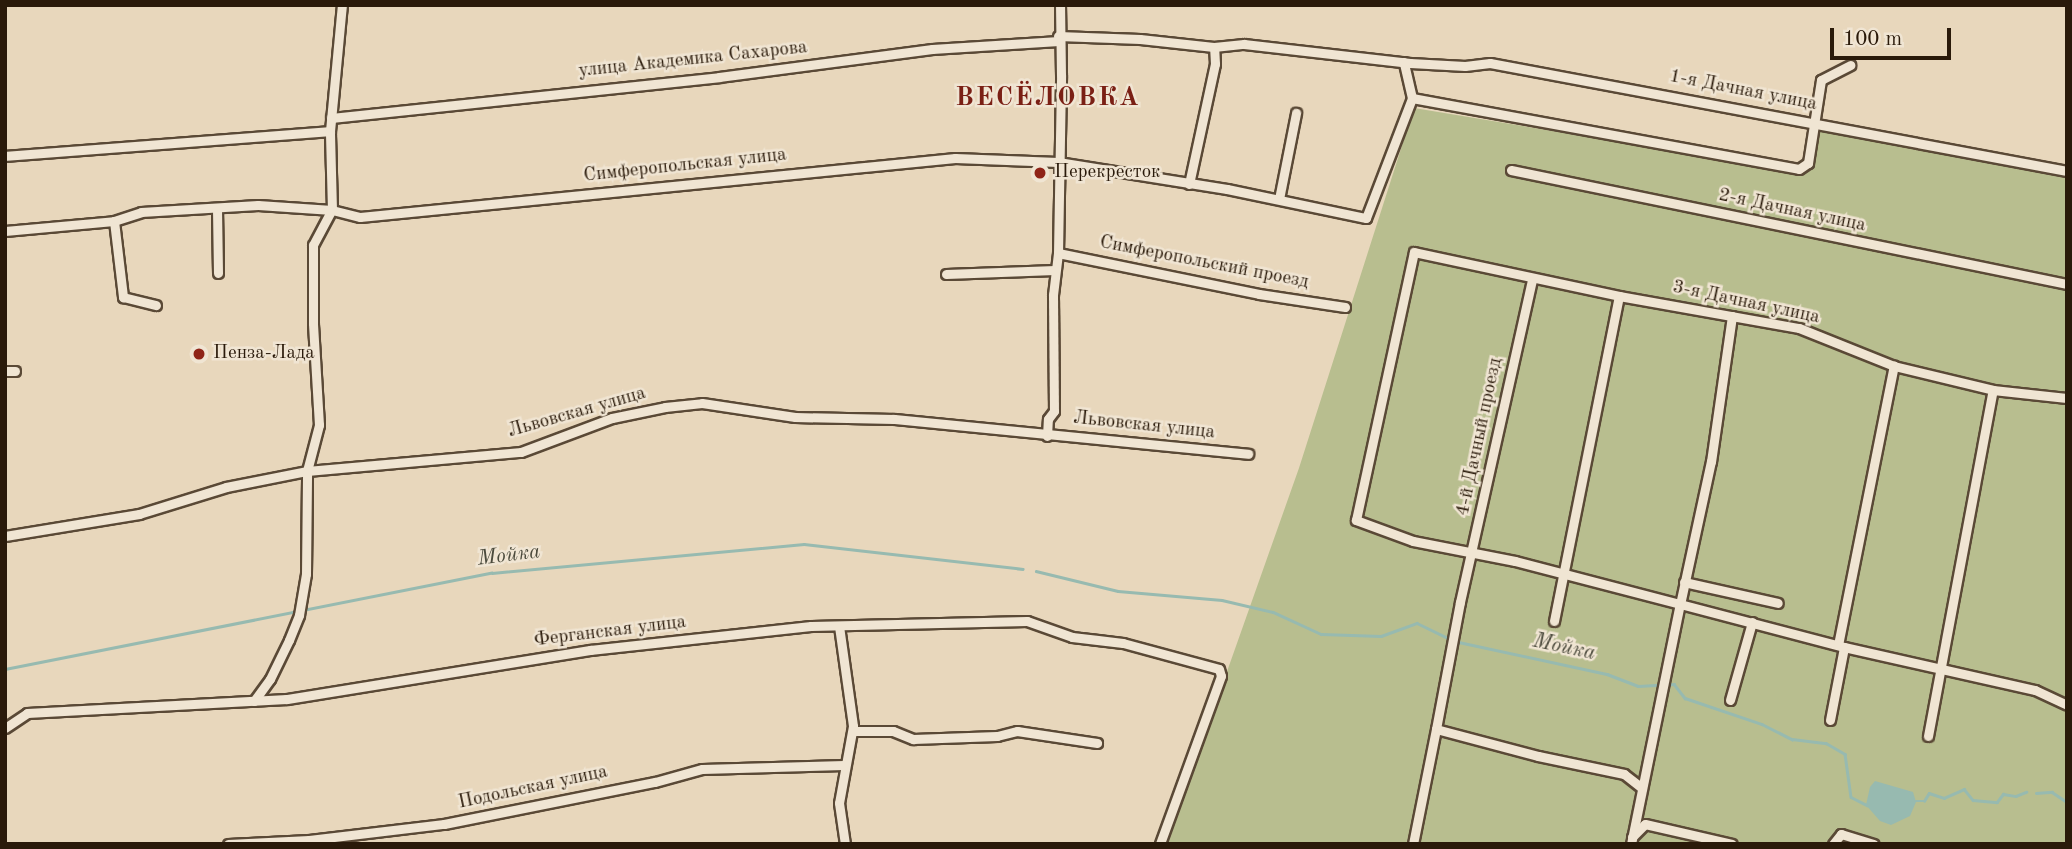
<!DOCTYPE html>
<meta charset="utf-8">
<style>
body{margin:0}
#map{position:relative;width:2072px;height:849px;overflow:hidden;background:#e8d7bc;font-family:"Old Standard TT",serif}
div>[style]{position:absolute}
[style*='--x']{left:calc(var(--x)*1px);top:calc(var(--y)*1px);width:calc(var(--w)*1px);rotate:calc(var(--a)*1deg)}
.green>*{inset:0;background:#b8be8f}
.water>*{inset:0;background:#97bab0}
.stream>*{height:2.5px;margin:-1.25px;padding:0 1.25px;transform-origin:1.25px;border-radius:1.25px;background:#97bab0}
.roads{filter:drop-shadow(2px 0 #5a4936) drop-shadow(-2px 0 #5a4936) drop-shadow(0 2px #5a4936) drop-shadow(0 -2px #5a4936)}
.street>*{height:9px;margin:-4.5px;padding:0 4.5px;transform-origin:4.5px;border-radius:4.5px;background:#f0e5d3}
.dots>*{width:19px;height:19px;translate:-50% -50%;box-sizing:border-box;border:4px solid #f0e5d3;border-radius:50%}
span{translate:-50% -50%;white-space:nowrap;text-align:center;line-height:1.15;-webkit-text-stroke:5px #f0e5d3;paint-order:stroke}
.street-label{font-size:19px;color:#2a1a0a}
.poi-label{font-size:19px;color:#2a1a0a}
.left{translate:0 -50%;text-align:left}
.water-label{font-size:21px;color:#4b4a3c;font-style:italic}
.district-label{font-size:26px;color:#7a1f14;font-weight:700;letter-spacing:2px}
.frame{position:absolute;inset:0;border:7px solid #2a1a0a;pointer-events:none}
.scale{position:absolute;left:1830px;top:28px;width:121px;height:32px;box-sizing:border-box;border:4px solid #2a1a0a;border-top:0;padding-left:9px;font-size:21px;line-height:24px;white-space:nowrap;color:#2a1a0a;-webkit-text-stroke:5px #f0e5d3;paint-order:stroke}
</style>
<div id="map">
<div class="green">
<i style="clip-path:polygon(1414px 108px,1805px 173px,1811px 163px,1818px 127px,2067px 177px,2067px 844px,1166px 844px,1299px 468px)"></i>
</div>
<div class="water">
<i style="clip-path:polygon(1875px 781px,1913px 792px,1916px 802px,1910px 816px,1891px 825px,1880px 821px,1866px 805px,1870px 787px)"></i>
</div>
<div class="stream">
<i style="--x:1036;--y:571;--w:84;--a:13.7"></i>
<i style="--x:1118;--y:591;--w:104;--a:4.9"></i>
<i style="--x:1222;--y:600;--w:52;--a:13.2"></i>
<i style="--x:1273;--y:612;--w:53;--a:24.6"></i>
<i style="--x:1321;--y:634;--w:60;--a:1.9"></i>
<i style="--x:1381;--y:636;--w:38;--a:-20"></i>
<i style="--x:1417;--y:623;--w:41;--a:25.9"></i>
<i style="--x:1454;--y:641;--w:157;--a:12.2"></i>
<i style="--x:1607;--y:674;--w:33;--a:21"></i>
<i style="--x:1638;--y:686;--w:36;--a:-3"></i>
<i style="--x:1674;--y:684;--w:18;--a:52"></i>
<i style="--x:1685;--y:698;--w:81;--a:18.7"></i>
<i style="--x:1762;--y:724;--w:34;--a:27"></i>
<i style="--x:1792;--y:739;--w:34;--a:7"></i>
<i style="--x:1826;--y:743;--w:22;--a:30"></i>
<i style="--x:1845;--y:754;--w:43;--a:82.1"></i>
<i style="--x:1851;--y:797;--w:18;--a:27"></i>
<i style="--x:5;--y:669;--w:496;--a:-11.2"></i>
<i style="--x:492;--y:573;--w:313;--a:-5.3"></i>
<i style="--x:804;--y:544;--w:220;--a:6.5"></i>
<i style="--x:2036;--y:793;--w:16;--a:-4"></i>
<i style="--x:2052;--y:792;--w:18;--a:34"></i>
<i style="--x:1915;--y:801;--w:9;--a:0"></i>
<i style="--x:1924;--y:801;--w:9;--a:-58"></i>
<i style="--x:1929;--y:793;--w:16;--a:18"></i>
<i style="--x:1944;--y:798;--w:22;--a:-24"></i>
<i style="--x:1964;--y:789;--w:14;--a:51"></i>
<i style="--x:1973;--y:800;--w:24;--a:5"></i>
<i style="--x:1997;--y:802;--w:10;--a:-53"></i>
<i style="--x:2003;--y:794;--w:13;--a:9"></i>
<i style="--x:2016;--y:796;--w:11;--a:-22"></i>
</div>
<div class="roads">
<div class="street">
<i style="--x:1058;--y:36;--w:82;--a:2.1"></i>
<i style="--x:1140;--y:39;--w:74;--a:6.2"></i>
<i style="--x:1214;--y:47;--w:30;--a:-6"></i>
<i style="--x:1244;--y:44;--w:167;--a:6.5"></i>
<i style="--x:1410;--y:63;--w:55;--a:3.1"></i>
<i style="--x:1465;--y:66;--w:25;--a:-7"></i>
<i style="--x:1490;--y:63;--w:587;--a:10.6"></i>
<i style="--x:1412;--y:98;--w:393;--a:10.4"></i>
<i style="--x:1799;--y:169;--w:11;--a:-34"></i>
<i style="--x:1808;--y:163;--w:84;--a:-81.1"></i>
<i style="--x:1821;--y:80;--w:33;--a:-27"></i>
<i style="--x:331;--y:118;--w:390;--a:-6"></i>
<i style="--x:719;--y:77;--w:215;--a:-7.5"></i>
<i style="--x:932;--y:49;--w:127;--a:-3.6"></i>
<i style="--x:5;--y:156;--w:326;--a:-4.4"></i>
<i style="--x:1511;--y:170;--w:568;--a:11.59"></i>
<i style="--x:1189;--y:184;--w:123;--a:-77.8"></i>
<i style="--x:1215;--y:64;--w:17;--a:-93"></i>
<i style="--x:1279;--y:199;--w:88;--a:-78.8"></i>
<i style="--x:217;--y:209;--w:64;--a:89.1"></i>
<i style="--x:114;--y:221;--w:77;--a:83.2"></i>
<i style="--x:123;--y:297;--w:34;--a:14"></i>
<i style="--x:5;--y:231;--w:109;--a:-5.2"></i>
<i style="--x:114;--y:221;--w:28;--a:-18"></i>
<i style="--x:141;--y:212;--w:117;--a:-3.4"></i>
<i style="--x:258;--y:205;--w:74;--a:3.9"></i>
<i style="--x:332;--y:210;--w:29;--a:14"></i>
<i style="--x:360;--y:217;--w:598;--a:-5.66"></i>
<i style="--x:955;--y:158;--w:103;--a:2.2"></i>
<i style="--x:1058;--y:162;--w:171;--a:9.1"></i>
<i style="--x:1227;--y:189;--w:142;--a:11.8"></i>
<i style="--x:1366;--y:218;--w:129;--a:-69"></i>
<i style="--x:1412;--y:98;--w:37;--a:-103"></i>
<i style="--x:1058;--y:253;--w:205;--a:11.5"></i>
<i style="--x:1259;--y:294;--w:87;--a:8.6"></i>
<i style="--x:946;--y:274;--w:109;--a:-2.1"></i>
<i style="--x:1732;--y:316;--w:147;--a:98.2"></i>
<i style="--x:1711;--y:461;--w:146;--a:102.2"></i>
<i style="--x:1680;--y:604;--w:170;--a:14.7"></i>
<i style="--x:1844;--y:647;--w:196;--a:12.7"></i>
<i style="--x:2035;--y:690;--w:35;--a:25"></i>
<i style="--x:5;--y:371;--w:10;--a:0"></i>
<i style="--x:1047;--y:436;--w:17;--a:-87"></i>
<i style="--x:1048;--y:419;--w:10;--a:-53"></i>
<i style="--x:1054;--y:411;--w:116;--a:-90.5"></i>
<i style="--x:1053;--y:295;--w:42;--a:-83.2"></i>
<i style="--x:1058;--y:253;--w:178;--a:-89"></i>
<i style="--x:1061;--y:75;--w:70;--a:-90.8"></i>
<i style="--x:5;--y:536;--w:136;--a:-9.3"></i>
<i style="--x:139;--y:514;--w:91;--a:-17.2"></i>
<i style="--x:226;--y:487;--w:83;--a:-11.2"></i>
<i style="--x:307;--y:471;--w:215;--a:-5.1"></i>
<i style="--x:521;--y:452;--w:97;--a:-20.5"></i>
<i style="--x:612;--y:418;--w:54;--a:-11.7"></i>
<i style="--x:665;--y:407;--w:37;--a:-6"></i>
<i style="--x:702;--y:403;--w:94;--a:8.6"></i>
<i style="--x:795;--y:417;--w:99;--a:1.2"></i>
<i style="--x:894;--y:419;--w:356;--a:5.6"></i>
<i style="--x:1684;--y:582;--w:96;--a:12.6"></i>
<i style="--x:1554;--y:621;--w:331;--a:-78.7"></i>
<i style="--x:839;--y:626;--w:101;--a:82"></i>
<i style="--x:853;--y:726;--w:78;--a:100.3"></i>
<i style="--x:839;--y:803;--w:41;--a:81.7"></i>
<i style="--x:1838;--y:645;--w:285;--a:-78.7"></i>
<i style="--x:1730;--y:700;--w:81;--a:-74.2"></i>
<i style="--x:254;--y:701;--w:27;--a:-54"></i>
<i style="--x:270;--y:679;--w:43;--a:-64"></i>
<i style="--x:289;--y:640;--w:27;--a:-68"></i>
<i style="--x:299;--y:615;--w:42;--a:-80.3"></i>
<i style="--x:306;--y:574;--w:103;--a:-89.4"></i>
<i style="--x:307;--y:471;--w:48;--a:-75.4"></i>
<i style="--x:319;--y:425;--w:102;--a:-93.4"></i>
<i style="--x:313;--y:323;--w:78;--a:-90"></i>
<i style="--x:313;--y:245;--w:40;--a:-62"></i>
<i style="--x:332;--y:210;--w:79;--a:-91.5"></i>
<i style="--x:330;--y:131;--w:127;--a:-84.6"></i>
<i style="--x:1830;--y:720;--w:74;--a:-79.1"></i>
<i style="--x:5;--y:728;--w:27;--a:-34"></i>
<i style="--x:27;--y:713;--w:260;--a:-3.1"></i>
<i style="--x:287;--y:699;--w:307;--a:-9.2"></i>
<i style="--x:590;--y:650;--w:222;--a:-6.2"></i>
<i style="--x:811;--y:626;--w:216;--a:-1.3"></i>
<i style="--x:1027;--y:621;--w:48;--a:19.6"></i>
<i style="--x:1072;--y:637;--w:51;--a:6.7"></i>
<i style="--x:1123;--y:643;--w:99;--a:15.2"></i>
<i style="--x:1219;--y:669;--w:7;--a:74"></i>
<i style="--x:1221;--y:676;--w:179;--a:110"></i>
<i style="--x:1436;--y:729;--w:129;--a:-79.3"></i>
<i style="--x:1460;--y:602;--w:331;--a:-77.4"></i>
<i style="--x:853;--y:731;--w:40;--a:0"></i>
<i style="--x:893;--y:731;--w:22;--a:22"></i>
<i style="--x:913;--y:739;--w:84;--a:-2"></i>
<i style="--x:997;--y:736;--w:21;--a:-14"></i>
<i style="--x:1017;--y:731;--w:81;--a:8.5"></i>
<i style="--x:1928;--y:736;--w:352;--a:-79.4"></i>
<i style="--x:1632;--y:837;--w:18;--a:-45"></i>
<i style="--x:1645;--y:824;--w:89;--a:12.9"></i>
<i style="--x:228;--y:844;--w:81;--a:-2.8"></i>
<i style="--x:309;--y:840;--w:136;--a:-6.8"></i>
<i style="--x:444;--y:824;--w:215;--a:-11.3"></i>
<i style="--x:655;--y:782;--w:49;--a:-15.5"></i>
<i style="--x:702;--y:769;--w:142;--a:-1.6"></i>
<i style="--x:1413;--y:844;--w:117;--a:-78.7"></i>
<i style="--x:1436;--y:729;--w:106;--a:14.8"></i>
<i style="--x:1538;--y:756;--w:88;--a:11.8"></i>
<i style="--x:1624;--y:774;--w:23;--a:38"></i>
<i style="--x:1631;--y:844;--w:245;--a:-78.5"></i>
<i style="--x:1680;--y:604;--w:171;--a:-165.4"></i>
<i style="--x:1515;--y:561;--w:104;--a:-168.9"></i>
<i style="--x:1413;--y:541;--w:61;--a:-159.8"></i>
<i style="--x:1356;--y:520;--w:274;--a:-77.8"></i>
<i style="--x:1414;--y:252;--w:210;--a:12.1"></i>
<i style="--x:1619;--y:296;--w:183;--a:10.1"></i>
<i style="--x:1799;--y:328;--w:102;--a:21.8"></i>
<i style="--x:1894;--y:366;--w:102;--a:13.6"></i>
<i style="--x:1993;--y:390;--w:74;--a:6.2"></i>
<i style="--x:1833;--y:844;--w:13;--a:-51"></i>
<i style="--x:1841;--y:834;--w:34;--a:17"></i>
</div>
</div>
<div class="dots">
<i style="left:1040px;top:173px;background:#8f2418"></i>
<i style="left:199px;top:354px;background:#8f2418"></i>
</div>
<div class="street-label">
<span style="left:693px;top:60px;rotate:-6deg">улица Академика Сахарова</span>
<span style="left:1743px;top:91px;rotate:11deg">1-я Дачная улица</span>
<span style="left:685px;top:166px;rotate:-6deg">Симферопольская улица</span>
<span style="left:1792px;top:211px;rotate:12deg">2-я Дачная улица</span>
<span style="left:1204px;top:263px;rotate:11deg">Симферопольский проезд</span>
<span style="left:1746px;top:303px;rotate:12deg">3-я Дачная улица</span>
<span style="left:577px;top:413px;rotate:-16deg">Львовская улица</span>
<span style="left:1144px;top:426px;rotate:6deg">Львовская улица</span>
<span style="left:1480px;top:437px;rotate:-78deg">4-й Дачный проезд</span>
<span style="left:610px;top:632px;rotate:-7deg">Ферганская улица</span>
<span style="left:533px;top:788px;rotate:-12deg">Подольская улица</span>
</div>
<div class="poi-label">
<span class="left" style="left:1054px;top:173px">Перекресток</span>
<span class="left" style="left:213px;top:354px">Пенза-Лада</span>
</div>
<div class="water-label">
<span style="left:509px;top:556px;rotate:-7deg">Мойка</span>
<span style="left:1564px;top:648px;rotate:12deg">Мойка</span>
</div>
<div class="district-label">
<span style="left:1048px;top:99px">ВЕСЁЛОВКА</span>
</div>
<div class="frame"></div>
<div class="scale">100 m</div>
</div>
